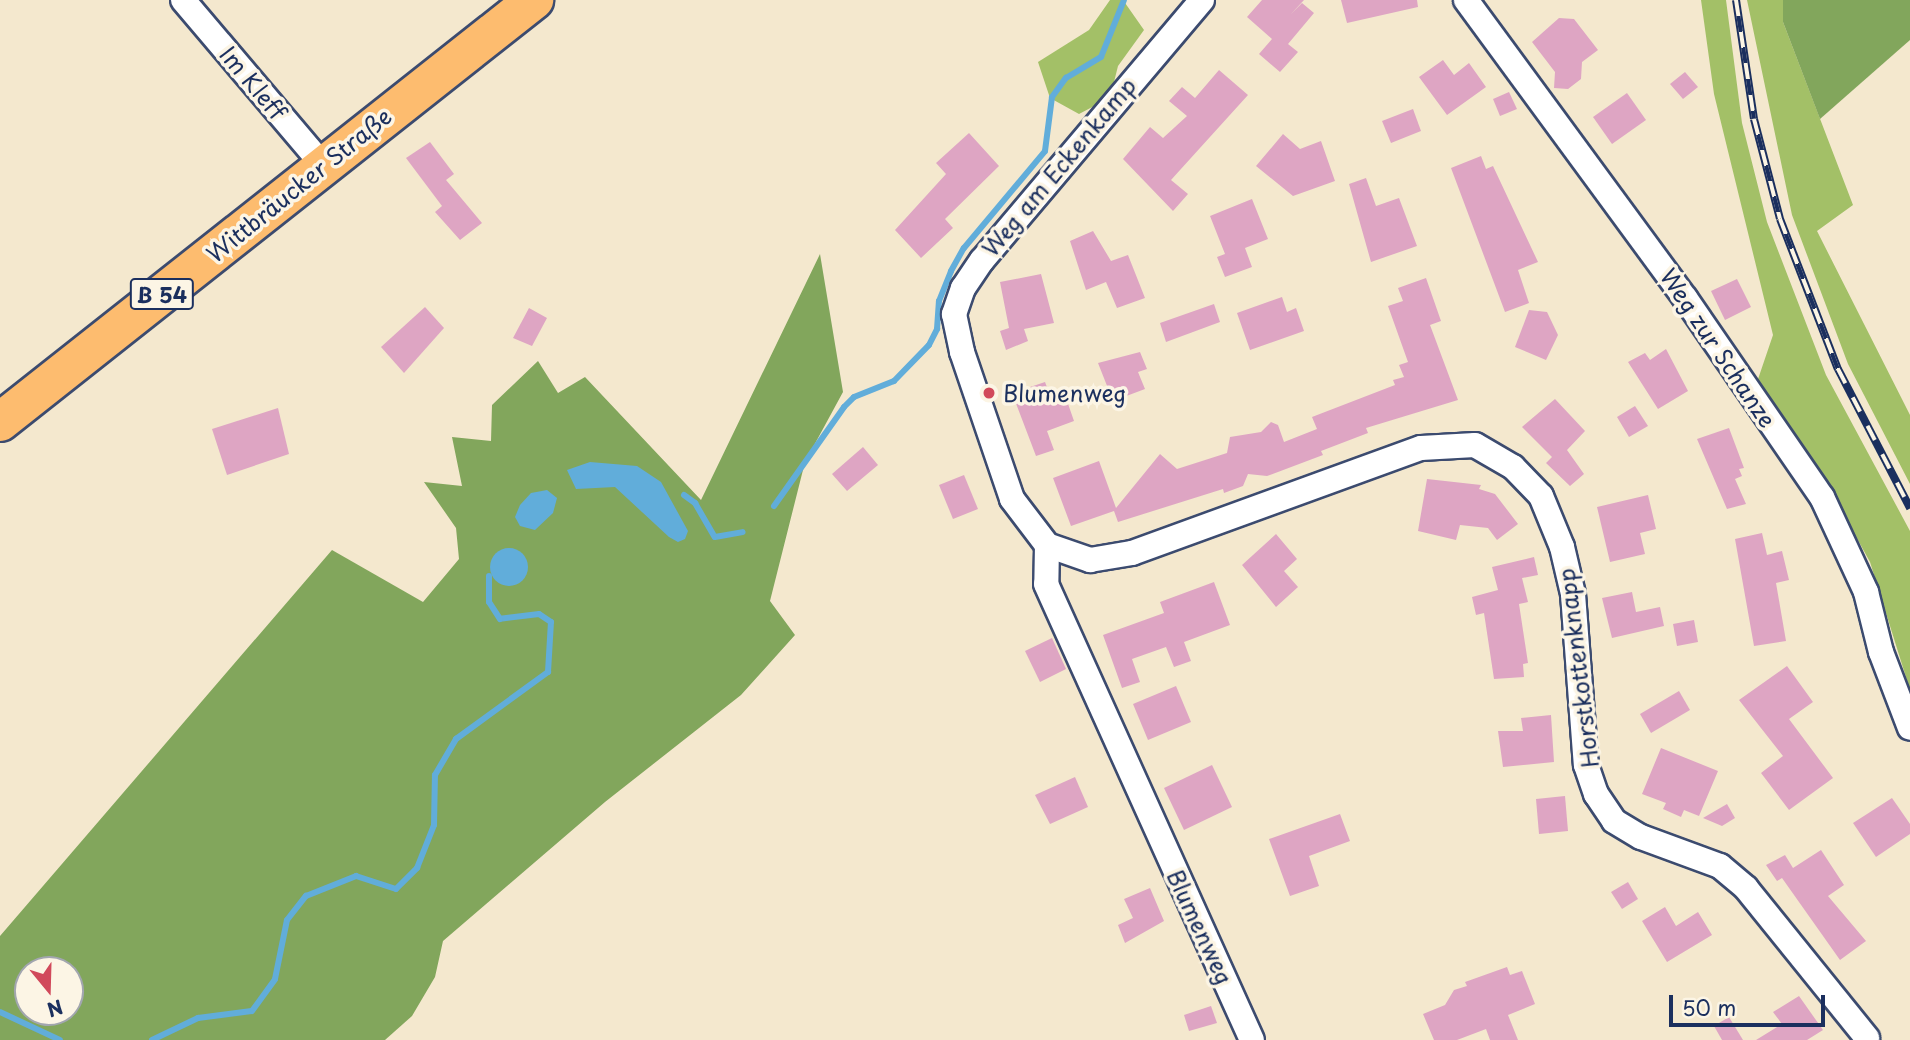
<!DOCTYPE html>
<meta charset="utf-8">
<style>
body{margin:0}
#map{position:relative;width:1910px;height:1040px;overflow:hidden;background:#f4e8ce;font-family:"Playpen Sans",sans-serif}
div>[style]{position:absolute}
[style*='--x']{left:calc(var(--x)*1px);top:calc(var(--y)*1px);width:calc(var(--w)*1px);rotate:calc(var(--a)*1deg)}
.green>*{inset:0;background:#a3c067}
.forest>*{inset:0;background:#82a65c}
.water>*{inset:0;background:#61adda}
.round{border-radius:50%}
.stream>*{height:6px;margin:-3px;padding:0 3px;transform-origin:3px;border-radius:3px;background:#61adda}
.building>*{inset:0;background:#dea5c3}
.roads{filter:drop-shadow(2px 0 #3c4b6f) drop-shadow(-2px 0 #3c4b6f) drop-shadow(0 2px #3c4b6f) drop-shadow(0 -2px #3c4b6f)}
.minor>*{height:24px;margin:-12px;padding:0 12px;transform-origin:12px;border-radius:12px;background:#fff}
.primary>*{height:38px;margin:-19px;padding:0 19px;transform-origin:19px;border-radius:19px;background:#fdbc6f}
.rail>*{height:8px;margin-top:-4px;transform-origin:0;background:repeating-linear-gradient(90deg,#fcf5e5 0 16px,#1b2f5e 0 32px);box-sizing:border-box;border-block:2px solid #1b2f5e}
.dots>*{width:19px;height:19px;translate:-50% -50%;box-sizing:border-box;border:4px solid #fcf5e5;border-radius:50%}
span{translate:-50% -50%;white-space:nowrap;text-align:center;line-height:1.15;-webkit-text-stroke:7px #fcf5e5;paint-order:stroke}
.shield-label span{padding:2px 5px;background:#fcf5e5;border:2px solid;border-radius:5px;-webkit-text-stroke-width:0}
.shield-label{font-size:21px;color:#1b2f5e;font-weight:700}
.street-label{font-size:23px;color:#1b2f5e}
.poi-label{font-size:23px;color:#1b2f5e}
.left{translate:0 -50%;text-align:left}
.north{position:absolute;left:14px;top:956px;width:70px;height:70px;box-sizing:border-box;background:#fcf5e5;border:2px solid #a2a6af;border-radius:50%;rotate:161deg;font-size:19px;font-weight:700;line-height:28px;text-align:center;color:#1b2f5e}
.north::after{content:'';display:block;margin:auto;width:24px;height:32px;background:#d1495b;clip-path:polygon(50% 0,100% 100%,50% 72%,0 100%)}
.scale{position:absolute;left:1669px;top:995px;width:156px;height:32px;box-sizing:border-box;border:4px solid #1b2f5e;border-top:0;padding-left:9px;font-size:21px;line-height:24px;white-space:nowrap;color:#1b2f5e;-webkit-text-stroke:5px #fcf5e5;paint-order:stroke}
</style>
<div id="map">
<div class="green">
<i style="clip-path:polygon(1110px 0,1123px 0,1144px 30px,1118px 66px,1114px 82px,1098px 104px,1079px 114px,1050px 98px,1038px 62px,1089px 30px)"></i>
<i style="clip-path:polygon(1701px 0,1726px 0,1742px 123px,1767px 222px,1826px 375px,1910px 531px,1910px 690px,1870px 562px,1825px 480px,1756px 385px,1773px 335px,1714px 94px)"></i>
<i style="clip-path:polygon(1747px 0,1783px 0,1783px 22px,1853px 205px,1817px 231px,1910px 415px,1910px 484px,1848px 364px,1792px 215px)"></i>
</div>
<div class="forest">
<i style="clip-path:polygon(1783px 0,1910px 0,1910px 40px,1820px 119px,1783px 22px)"></i>
<i style="clip-path:polygon(evenodd,820px 254px,843px 392px,805px 462px,770px 601px,795px 635px,741px 695px,605px 802px,443px 941px,435px 977px,412px 1016px,385px 1040px,0 1040px,0 936px,332px 550px,423px 602px,459px 559px,456px 528px,424px 482px,462px 486px,452px 437px,491px 441px,492px 405px,538px 361px,558px 393px,585px 377px,701px 500px,820px 254px,28px 970px,70px 970px,70px 1012px,28px 1012px,28px 970px)"></i>
</div>
<div class="water">
<i style="clip-path:polygon(590px 462px,637px 466px,661px 482px,688px 531px,685px 539px,678px 542px,669px 537px,615px 487px,576px 489px,567px 470px)"></i>
<i style="clip-path:polygon(547px 490px,557px 498px,553px 513px,535px 530px,520px 526px,515px 517px,520px 505px,531px 493px)"></i>
<i class="round" style="left:490px;top:548px;width:38px;height:38px"></i>
</div>
<div class="stream">
<i style="--x:684;--y:495;--w:14;--a:36"></i>
<i style="--x:695;--y:503;--w:39;--a:60"></i>
<i style="--x:715;--y:537;--w:28;--a:-10"></i>
<i style="--x:774;--y:506;--w:121;--a:-54.7"></i>
<i style="--x:844;--y:407;--w:14;--a:-45"></i>
<i style="--x:854;--y:397;--w:43;--a:-21.8"></i>
<i style="--x:894;--y:381;--w:50;--a:-45.8"></i>
<i style="--x:929;--y:345;--w:18;--a:-63"></i>
<i style="--x:937;--y:329;--w:28;--a:-86"></i>
<i style="--x:939;--y:301;--w:32;--a:-68"></i>
<i style="--x:951;--y:271;--w:26;--a:-61"></i>
<i style="--x:964;--y:248;--w:126;--a:-50.1"></i>
<i style="--x:1045;--y:151;--w:54;--a:-82.6"></i>
<i style="--x:1052;--y:97;--w:24;--a:-54"></i>
<i style="--x:1066;--y:78;--w:41;--a:-31"></i>
<i style="--x:1101;--y:57;--w:61;--a:-68"></i>
<i style="--x:0;--y:1012;--w:66;--a:25"></i>
<i style="--x:152;--y:1040;--w:51;--a:-25.6"></i>
<i style="--x:198;--y:1018;--w:54;--a:-7.4"></i>
<i style="--x:252;--y:1011;--w:39;--a:-54"></i>
<i style="--x:275;--y:979;--w:60;--a:-78.5"></i>
<i style="--x:287;--y:920;--w:31;--a:-52"></i>
<i style="--x:306;--y:896;--w:54;--a:-21.8"></i>
<i style="--x:356;--y:876;--w:42;--a:18"></i>
<i style="--x:396;--y:889;--w:30;--a:-45"></i>
<i style="--x:417;--y:868;--w:46;--a:-68.4"></i>
<i style="--x:434;--y:825;--w:50;--a:-88.9"></i>
<i style="--x:435;--y:775;--w:42;--a:-59.7"></i>
<i style="--x:456;--y:739;--w:114;--a:-36.1"></i>
<i style="--x:548;--y:672;--w:50;--a:-86.6"></i>
<i style="--x:551;--y:622;--w:14;--a:-146"></i>
<i style="--x:539;--y:614;--w:39;--a:173"></i>
<i style="--x:500;--y:619;--w:20;--a:-123"></i>
<i style="--x:489;--y:602;--w:26;--a:-90"></i>
</div>
<div class="building">
<i style="clip-path:polygon(1262px 0,1304px 0,1291px 14px,1302px 3px,1314px 13px,1288px 44px,1298px 52px,1280px 72px,1259px 54px,1272px 39px,1247px 17px)"></i>
<i style="clip-path:polygon(1341px 0,1417px 0,1418px 7px,1347px 23px)"></i>
<i style="clip-path:polygon(1559px 18px,1574px 19px,1598px 50px,1582px 62px,1581px 79px,1568px 89px,1554px 88px,1555px 72px,1532px 42px)"></i>
<i style="clip-path:polygon(1443px 60px,1454px 75px,1469px 63px,1486px 87px,1447px 115px,1419px 77px)"></i>
<i style="clip-path:polygon(1219px 70px,1248px 95px,1171px 180px,1188px 194px,1173px 211px,1123px 159px,1150px 127px,1163px 138px,1187px 116px,1169px 101px,1182px 87px,1195px 98px)"></i>
<i style="clip-path:polygon(1685px 72px,1698px 87px,1683px 99px,1670px 84px)"></i>
<i style="clip-path:polygon(1509px 92px,1517px 109px,1500px 116px,1493px 99px)"></i>
<i style="clip-path:polygon(1627px 93px,1646px 120px,1612px 144px,1593px 117px)"></i>
<i style="clip-path:polygon(1413px 109px,1421px 131px,1391px 143px,1382px 121px)"></i>
<i style="clip-path:polygon(969px 133px,999px 166px,945px 219px,953px 228px,921px 258px,895px 230px,946px 174px,936px 163px)"></i>
<i style="clip-path:polygon(1283px 134px,1300px 149px,1321px 141px,1335px 181px,1293px 196px,1256px 166px)"></i>
<i style="clip-path:polygon(430px 142px,454px 174px,446px 180px,482px 223px,460px 240px,435px 212px,442px 206px,406px 158px)"></i>
<i style="clip-path:polygon(1481px 156px,1486px 169px,1493px 166px,1538px 262px,1518px 270px,1529px 303px,1505px 312px,1451px 168px)"></i>
<i style="clip-path:polygon(1366px 178px,1376px 206px,1399px 198px,1417px 246px,1371px 262px,1349px 184px)"></i>
<i style="clip-path:polygon(1252px 199px,1268px 239px,1245px 248px,1252px 267px,1225px 277px,1217px 257px,1225px 254px,1210px 216px)"></i>
<i style="clip-path:polygon(1093px 231px,1111px 261px,1128px 255px,1145px 298px,1117px 308px,1106px 282px,1086px 290px,1070px 241px)"></i>
<i style="clip-path:polygon(1041px 274px,1054px 323px,1024px 329px,1028px 341px,1006px 350px,1000px 331px,1009px 328px,1000px 282px)"></i>
<i style="clip-path:polygon(1426px 278px,1441px 321px,1430px 325px,1458px 400px,1366px 428px,1368px 433px,1321px 451px,1323px 455px,1267px 476px,1248px 474px,1243px 486px,1224px 493px,1223px 489px,1118px 522px,1114px 511px,1071px 526px,1053px 478px,1099px 461px,1116px 508px,1160px 454px,1177px 469px,1227px 453px,1230px 437px,1261px 432px,1271px 422px,1278px 425px,1284px 442px,1317px 429px,1312px 417px,1395px 385px,1393px 380px,1404px 377px,1399px 365px,1408px 362px,1388px 306px,1403px 301px,1398px 288px)"></i>
<i style="clip-path:polygon(1737px 279px,1751px 307px,1725px 320px,1711px 291px)"></i>
<i style="clip-path:polygon(1282px 297px,1287px 312px,1296px 308px,1304px 331px,1250px 350px,1237px 313px)"></i>
<i style="clip-path:polygon(1214px 304px,1220px 322px,1166px 342px,1160px 323px)"></i>
<i style="clip-path:polygon(425px 307px,444px 328px,404px 373px,381px 347px)"></i>
<i style="clip-path:polygon(529px 308px,547px 318px,532px 346px,513px 338px)"></i>
<i style="clip-path:polygon(1529px 310px,1547px 312px,1558px 335px,1546px 360px,1515px 347px)"></i>
<i style="clip-path:polygon(1666px 349px,1688px 391px,1658px 409px,1628px 362px,1645px 353px,1650px 360px)"></i>
<i style="clip-path:polygon(1140px 352px,1147px 369px,1138px 372px,1145px 389px,1113px 401px,1098px 363px)"></i>
<i style="clip-path:polygon(1045px 382px,1053px 403px,1066px 398px,1074px 421px,1047px 431px,1054px 450px,1036px 456px,1012px 393px)"></i>
<i style="clip-path:polygon(1555px 399px,1585px 431px,1567px 450px,1584px 474px,1570px 486px,1546px 463px,1552px 457px,1522px 427px)"></i>
<i style="clip-path:polygon(1635px 406px,1648px 426px,1629px 437px,1617px 417px)"></i>
<i style="clip-path:polygon(278px 408px,289px 454px,227px 475px,212px 429px)"></i>
<i style="clip-path:polygon(1729px 428px,1744px 468px,1739px 469px,1742px 476px,1735px 479px,1746px 504px,1727px 509px,1697px 439px)"></i>
<i style="clip-path:polygon(863px 447px,878px 465px,847px 491px,832px 474px)"></i>
<i style="clip-path:polygon(964px 475px,978px 509px,953px 519px,939px 485px)"></i>
<i style="clip-path:polygon(1427px 479px,1481px 485px,1479px 489px,1495px 494px,1518px 524px,1497px 540px,1488px 528px,1460px 525px,1456px 540px,1418px 531px)"></i>
<i style="clip-path:polygon(1648px 495px,1656px 529px,1640px 533px,1645px 554px,1610px 562px,1597px 507px)"></i>
<i style="clip-path:polygon(1762px 533px,1767px 555px,1782px 551px,1789px 580px,1776px 583px,1786px 641px,1754px 646px,1735px 539px)"></i>
<i style="clip-path:polygon(1276px 534px,1297px 559px,1284px 571px,1298px 587px,1276px 607px,1242px 565px)"></i>
<i style="clip-path:polygon(1534px 557px,1538px 575px,1522px 578px,1528px 602px,1519px 604px,1528px 663px,1523px 664px,1524px 677px,1494px 679px,1484px 613px,1476px 615px,1472px 597px,1498px 590px,1492px 567px)"></i>
<i style="clip-path:polygon(1214px 582px,1230px 625px,1184px 642px,1191px 661px,1174px 667px,1166px 647px,1132px 659px,1140px 682px,1122px 688px,1103px 635px,1164px 613px,1160px 602px)"></i>
<i style="clip-path:polygon(1632px 592px,1636px 612px,1660px 607px,1664px 626px,1612px 638px,1602px 598px)"></i>
<i style="clip-path:polygon(1694px 620px,1698px 642px,1677px 646px,1673px 624px)"></i>
<i style="clip-path:polygon(1052px 638px,1066px 669px,1040px 682px,1025px 651px)"></i>
<i style="clip-path:polygon(1787px 666px,1813px 702px,1789px 719px,1833px 778px,1789px 810px,1761px 773px,1783px 756px,1739px 700px)"></i>
<i style="clip-path:polygon(1176px 686px,1191px 722px,1148px 740px,1133px 704px)"></i>
<i style="clip-path:polygon(1679px 691px,1690px 710px,1651px 733px,1640px 714px)"></i>
<i style="clip-path:polygon(1551px 715px,1554px 762px,1503px 767px,1498px 731px,1523px 731px,1521px 718px)"></i>
<i style="clip-path:polygon(1661px 748px,1718px 771px,1699px 816px,1684px 810px,1681px 817px,1663px 809px,1666px 803px,1642px 794px)"></i>
<i style="clip-path:polygon(1212px 765px,1232px 807px,1184px 830px,1164px 788px)"></i>
<i style="clip-path:polygon(1075px 777px,1088px 807px,1050px 824px,1035px 795px)"></i>
<i style="clip-path:polygon(1565px 796px,1568px 831px,1539px 834px,1536px 799px)"></i>
<i style="clip-path:polygon(1892px 798px,1910px 824px,1910px 834px,1876px 857px,1853px 823px)"></i>
<i style="clip-path:polygon(1727px 804px,1735px 818px,1722px 826px,1703px 818px)"></i>
<i style="clip-path:polygon(1340px 814px,1350px 841px,1309px 856px,1319px 886px,1290px 896px,1269px 839px)"></i>
<i style="clip-path:polygon(1821px 850px,1844px 885px,1828px 896px,1866px 941px,1840px 960px,1782px 878px,1777px 881px,1766px 865px,1785px 855px,1793px 868px)"></i>
<i style="clip-path:polygon(1628px 882px,1638px 899px,1622px 909px,1611px 892px)"></i>
<i style="clip-path:polygon(1150px 888px,1164px 921px,1125px 943px,1118px 925px,1133px 918px,1124px 899px)"></i>
<i style="clip-path:polygon(1665px 907px,1676px 926px,1698px 912px,1712px 935px,1667px 962px,1642px 921px)"></i>
<i style="clip-path:polygon(1507px 967px,1510px 975px,1522px 971px,1535px 1004px,1508px 1015px,1518px 1040px,1490px 1040px,1486px 1029px,1457px 1040px,1434px 1040px,1423px 1014px,1445px 1005px,1454px 990px,1467px 986px,1465px 982px)"></i>
<i style="clip-path:polygon(1799px 996px,1823px 1030px,1807px 1040px,1756px 1040px,1782px 1024px,1773px 1012px)"></i>
<i style="clip-path:polygon(1211px 1006px,1217px 1023px,1189px 1031px,1184px 1015px)"></i>
<i style="clip-path:polygon(1729px 1017px,1743px 1040px,1722px 1040px,1714px 1026px)"></i>
</div>
<div class="roads">
<div class="minor">
<i style="--x:183;--y:0;--w:216;--a:49.7"></i>
<i style="--x:1202;--y:0;--w:341;--a:130.2"></i>
<i style="--x:982;--y:260;--w:34;--a:124"></i>
<i style="--x:963;--y:288;--w:28;--a:109"></i>
<i style="--x:954;--y:314;--w:39;--a:78"></i>
<i style="--x:962;--y:352;--w:155;--a:71.2"></i>
<i style="--x:1012;--y:499;--w:58;--a:52.7"></i>
<i style="--x:1047;--y:545;--w:39;--a:91"></i>
<i style="--x:1046;--y:584;--w:500;--a:65.69"></i>
<i style="--x:1466;--y:0;--w:370;--a:53.7"></i>
<i style="--x:1685;--y:298;--w:242;--a:55.5"></i>
<i style="--x:1822;--y:497;--w:105;--a:65.1"></i>
<i style="--x:1866;--y:592;--w:62;--a:76"></i>
<i style="--x:1881;--y:652;--w:81;--a:69.1"></i>
<i style="--x:1047;--y:545;--w:46;--a:19.2"></i>
<i style="--x:1090;--y:560;--w:43;--a:-9.5"></i>
<i style="--x:1132;--y:553;--w:307;--a:-20"></i>
<i style="--x:1421;--y:448;--w:54;--a:-3.2"></i>
<i style="--x:1475;--y:445;--w:44;--a:30.1"></i>
<i style="--x:1513;--y:467;--w:40;--a:46"></i>
<i style="--x:1541;--y:496;--w:55;--a:67.6"></i>
<i style="--x:1562;--y:547;--w:48;--a:76.8"></i>
<i style="--x:1573;--y:594;--w:171;--a:85.7"></i>
<i style="--x:1586;--y:765;--w:31;--a:71"></i>
<i style="--x:1596;--y:794;--w:32;--a:56"></i>
<i style="--x:1614;--y:821;--w:31;--a:31"></i>
<i style="--x:1641;--y:837;--w:84;--a:20.2"></i>
<i style="--x:1720;--y:866;--w:34;--a:40"></i>
<i style="--x:1746;--y:888;--w:193;--a:51.1"></i>
</div>
<div class="primary">
<i style="--x:0;--y:422;--w:681;--a:-38.32"></i>
</div>
</div>
<div class="rail">
<i style="--x:1736;--y:0;--w:120;--a:81.4"></i>
<i style="--x:1754;--y:119;--w:103;--a:75.4"></i>
<i style="--x:1780;--y:219;--w:161;--a:68.9"></i>
<i style="--x:1838;--y:369;--w:157;--a:62.6"></i>
</div>
<div class="dots">
<i style="left:989px;top:393px;background:#d1495b"></i>
</div>
<div class="shield-label">
<span style="left:162px;top:294px">B 54</span>
</div>
<div class="street-label">
<span style="left:253px;top:83px;rotate:50deg">Im Kleff</span>
<span style="left:1059px;top:167px;rotate:-50deg">Weg am Eckenkamp</span>
<span style="left:299px;top:185px;rotate:-39deg">Wittbräucker Straße</span>
<span style="left:1718px;top:348px;rotate:56deg">Weg zur Schanze</span>
<span style="left:1578px;top:668px;rotate:-97deg">Horstkottenknapp</span>
<span style="left:1200px;top:927px;rotate:65deg">Blumenweg</span>
</div>
<div class="poi-label">
<span class="left" style="left:1003px;top:393px">Blumenweg</span>
</div>
<div class="north">N</div>
<div class="scale">50 m</div>
</div>
